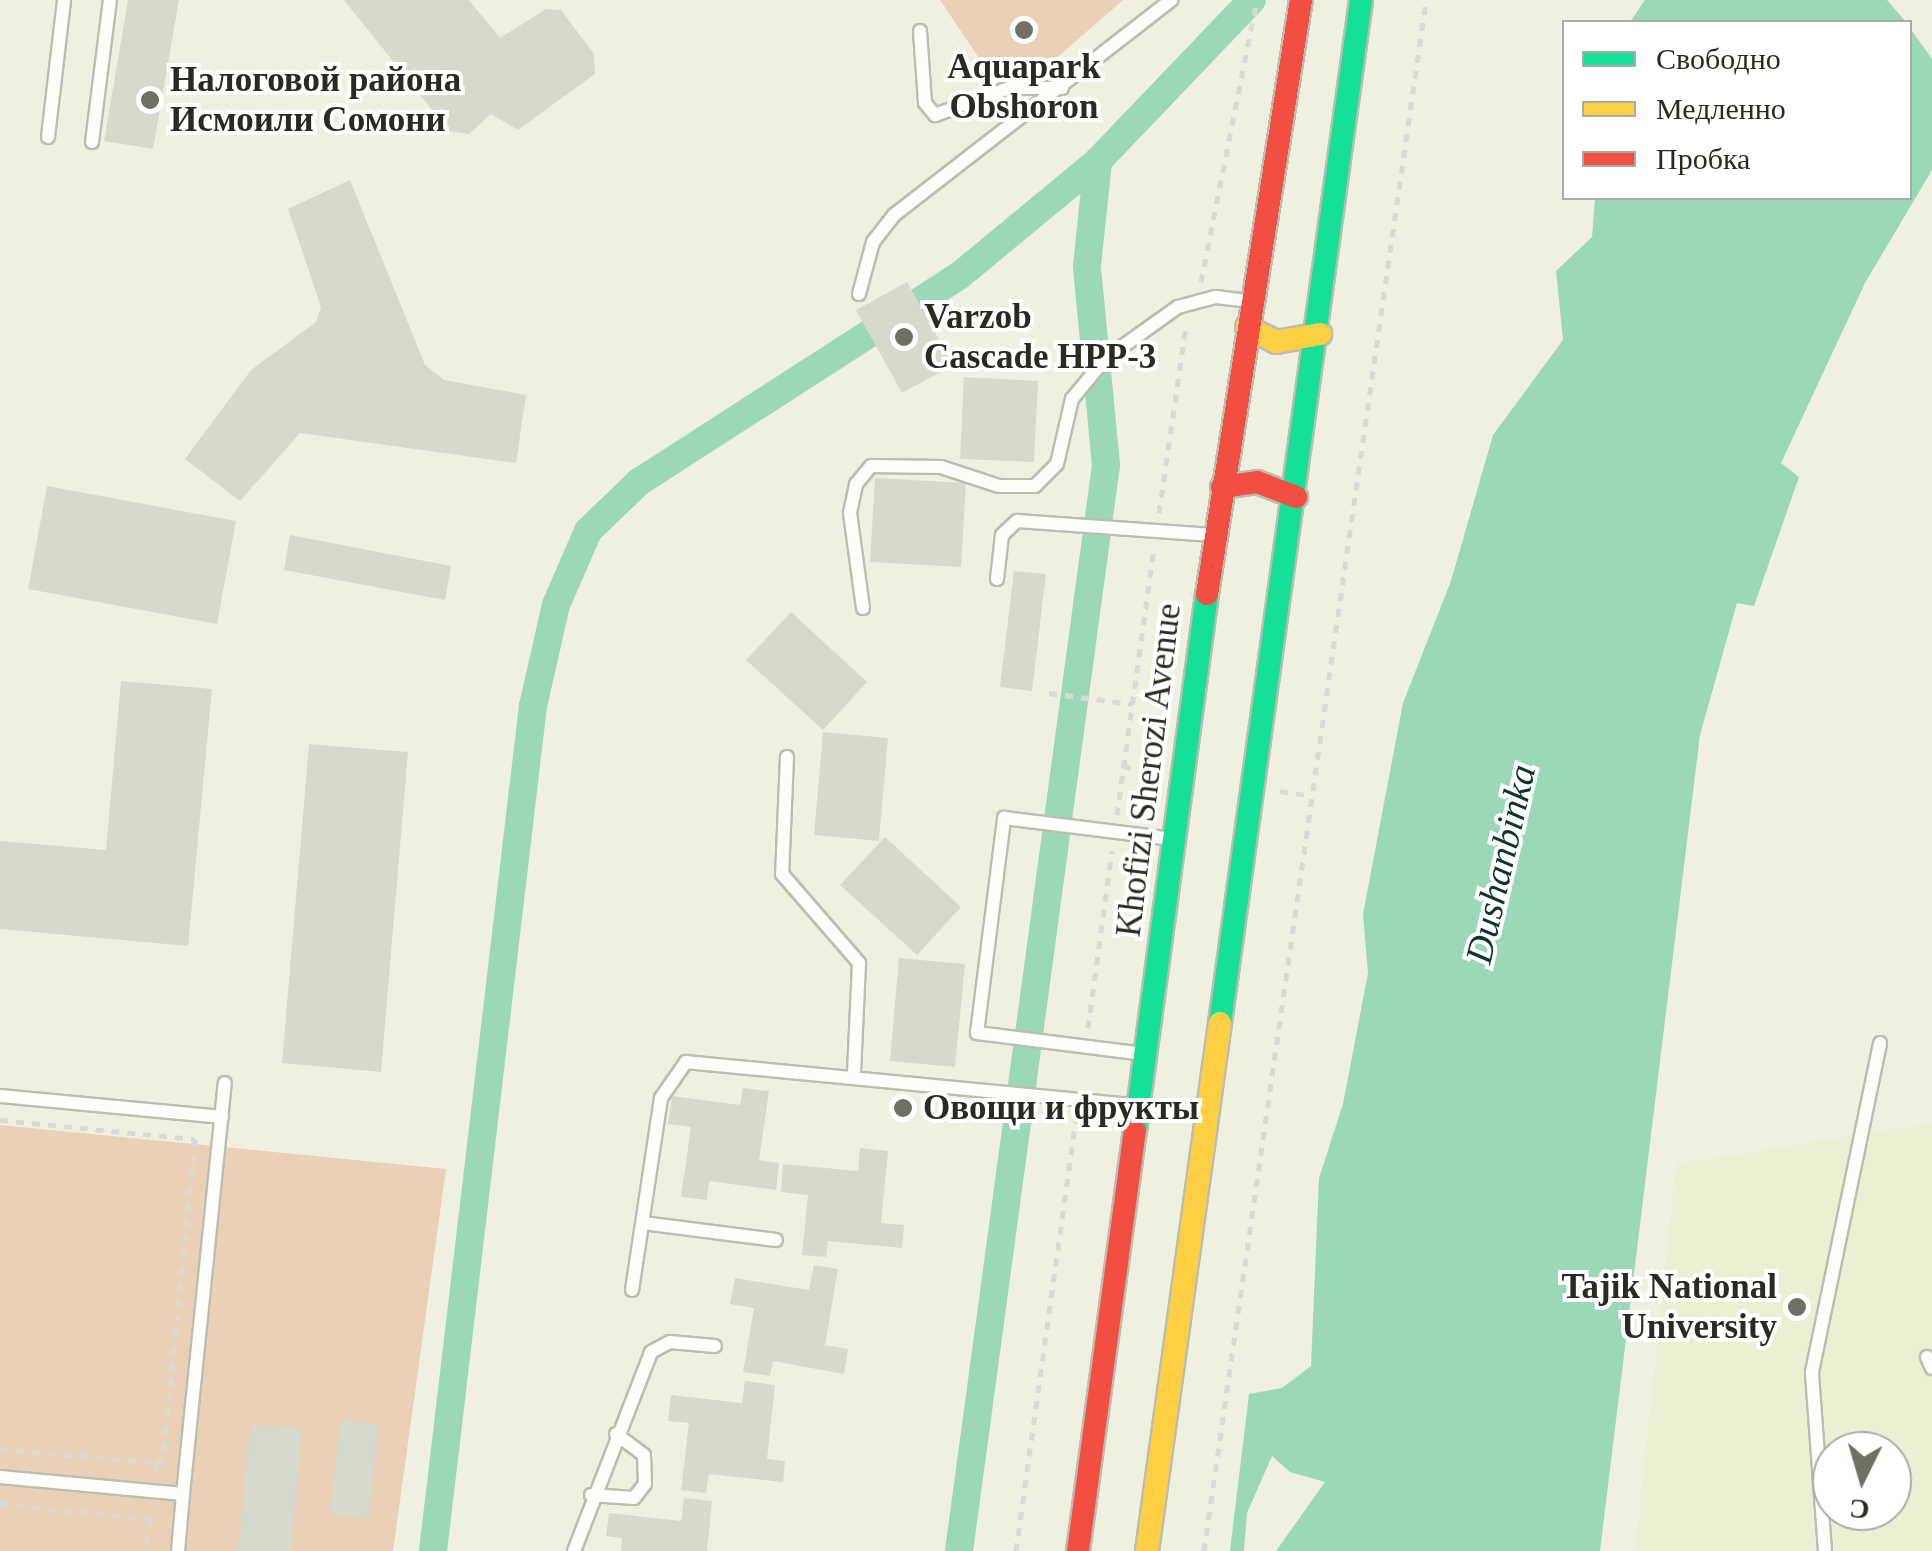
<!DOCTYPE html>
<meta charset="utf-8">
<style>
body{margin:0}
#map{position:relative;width:1932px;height:1551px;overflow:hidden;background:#eff0e0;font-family:"Times New Roman",serif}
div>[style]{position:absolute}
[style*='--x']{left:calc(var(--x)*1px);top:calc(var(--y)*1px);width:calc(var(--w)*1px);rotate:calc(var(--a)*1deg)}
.built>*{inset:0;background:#edefd3}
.green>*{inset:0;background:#ead0b7}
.water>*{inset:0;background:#9ad8b8}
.canal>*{height:28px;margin:-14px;padding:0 14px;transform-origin:14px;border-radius:14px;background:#9ad8b8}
.building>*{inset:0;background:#d6dacd}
.path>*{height:5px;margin-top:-2.5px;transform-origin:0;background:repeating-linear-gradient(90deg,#dadad5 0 8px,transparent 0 16px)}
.roads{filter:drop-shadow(2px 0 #bcbdb1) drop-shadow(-2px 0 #bcbdb1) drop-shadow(0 2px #bcbdb1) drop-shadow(0 -2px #bcbdb1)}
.lane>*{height:12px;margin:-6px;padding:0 6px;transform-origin:6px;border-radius:6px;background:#fdfdfa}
.fast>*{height:22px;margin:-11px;padding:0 11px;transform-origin:11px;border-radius:11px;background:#16e098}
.slow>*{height:22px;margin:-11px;padding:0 11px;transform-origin:11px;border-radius:11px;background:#ffcf43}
.jam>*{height:22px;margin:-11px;padding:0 11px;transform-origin:11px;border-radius:11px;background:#f24e42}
.dots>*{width:28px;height:28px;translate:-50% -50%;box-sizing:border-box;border:5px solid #fff;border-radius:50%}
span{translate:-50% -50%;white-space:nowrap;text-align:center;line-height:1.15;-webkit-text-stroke:8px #fff;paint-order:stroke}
.poi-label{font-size:35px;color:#2a2b20;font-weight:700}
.left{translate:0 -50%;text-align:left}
.right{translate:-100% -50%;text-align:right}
.street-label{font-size:35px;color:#2a2b20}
.water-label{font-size:38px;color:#0d3627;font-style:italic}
.legend{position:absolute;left:1562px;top:20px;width:350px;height:180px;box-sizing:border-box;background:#fff;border:2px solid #aaaaa6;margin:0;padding:12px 18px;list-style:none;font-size:30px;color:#2a2b20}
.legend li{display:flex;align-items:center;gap:20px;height:50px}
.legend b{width:50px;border:2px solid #aaaaa6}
.north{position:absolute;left:1812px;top:1431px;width:100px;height:100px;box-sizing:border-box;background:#fff;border:2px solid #aaaaa6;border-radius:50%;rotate:185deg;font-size:28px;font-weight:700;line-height:40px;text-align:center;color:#2a2b20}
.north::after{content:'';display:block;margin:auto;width:35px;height:45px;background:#6f7063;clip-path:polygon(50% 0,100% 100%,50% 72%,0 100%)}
</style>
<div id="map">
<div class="built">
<i style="clip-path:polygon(evenodd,1932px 1123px,1932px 1551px,1635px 1551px,1676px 1164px,1932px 1123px,1832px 1451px,1892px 1451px,1892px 1511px,1832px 1511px,1832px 1451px)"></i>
</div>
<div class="green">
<i style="clip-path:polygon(940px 0,1123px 0,1038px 74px,979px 58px)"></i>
<i style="clip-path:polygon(0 1125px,446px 1169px,393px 1551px,0 1551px)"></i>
</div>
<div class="water">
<i style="clip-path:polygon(1645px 0,1887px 0,1906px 22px,1630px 22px)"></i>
<i style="clip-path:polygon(1910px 28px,1932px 59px,1932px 170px,1865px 283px,1781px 463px,1799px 477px,1754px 606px,1737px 603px,1700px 735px,1600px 1551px,1276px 1551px,1325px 1482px,1290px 1472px,1272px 1456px,1247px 1513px,1244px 1551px,1230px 1551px,1249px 1394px,1282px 1388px,1311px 1366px,1319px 1178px,1343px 1104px,1368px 973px,1363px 914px,1403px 703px,1451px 581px,1493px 435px,1563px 340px,1556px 271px,1592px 237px,1595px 198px,1910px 198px)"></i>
</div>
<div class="canal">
<i style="--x:433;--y:1551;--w:851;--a:-83.25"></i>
<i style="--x:533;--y:706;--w:104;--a:-77.2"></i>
<i style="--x:556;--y:605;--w:81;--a:-66.6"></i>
<i style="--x:588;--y:531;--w:71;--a:-43.9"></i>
<i style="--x:639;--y:482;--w:381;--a:-32.8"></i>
<i style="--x:959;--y:276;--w:180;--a:-39.6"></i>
<i style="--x:1098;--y:161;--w:223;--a:-46.3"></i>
<i style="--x:959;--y:1551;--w:1096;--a:-82.29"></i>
<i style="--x:1106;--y:465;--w:200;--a:-95.5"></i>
<i style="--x:1087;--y:266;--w:106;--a:-84"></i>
</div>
<div class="building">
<i style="clip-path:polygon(128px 0,179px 0,153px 149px,104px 141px)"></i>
<i style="clip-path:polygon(344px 0,469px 0,500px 38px,546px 9px,561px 10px,594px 54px,595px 74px,518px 130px,491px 114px,469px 134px,449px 131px)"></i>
<i style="clip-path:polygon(350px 180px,425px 365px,444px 380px,526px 395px,516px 463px,300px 433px,240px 501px,185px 459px,251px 370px,316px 322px,321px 307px,288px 209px)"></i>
<i style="clip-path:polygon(907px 282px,953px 365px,902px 393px,856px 310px)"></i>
<i style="clip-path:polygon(964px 377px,1038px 381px,1034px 462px,960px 459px)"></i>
<i style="clip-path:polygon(875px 478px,966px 483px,961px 567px,870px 562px)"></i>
<i style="clip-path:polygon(47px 486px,236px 521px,217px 624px,28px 589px)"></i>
<i style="clip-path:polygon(290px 535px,451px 566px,445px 600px,284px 570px)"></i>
<i style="clip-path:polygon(1014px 571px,1046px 574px,1032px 691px,1000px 687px)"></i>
<i style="clip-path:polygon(791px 612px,867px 682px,823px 730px,746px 660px)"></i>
<i style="clip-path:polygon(121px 681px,212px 689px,188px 946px,0 929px,0 841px,106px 850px)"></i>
<i style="clip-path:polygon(823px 732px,888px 738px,879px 841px,814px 835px)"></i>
<i style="clip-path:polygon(309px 744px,408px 752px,381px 1072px,282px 1063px)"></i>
<i style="clip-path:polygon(885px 837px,961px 907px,917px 955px,840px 885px)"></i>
<i style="clip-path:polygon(899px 958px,965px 964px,955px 1067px,890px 1061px)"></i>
<i style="clip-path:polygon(743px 1088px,769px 1091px,759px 1160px,779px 1163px,776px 1190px,709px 1181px,707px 1200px,681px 1197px,691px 1127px,668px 1124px,672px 1096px,740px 1105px)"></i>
<i style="clip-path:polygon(860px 1148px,888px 1151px,881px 1223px,904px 1225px,902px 1248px,828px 1241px,826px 1257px,802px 1255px,808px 1195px,781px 1192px,783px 1164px,858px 1171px)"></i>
<i style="clip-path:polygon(814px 1265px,838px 1269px,825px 1345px,848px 1349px,844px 1374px,773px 1361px,770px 1376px,743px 1372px,754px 1308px,730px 1304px,735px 1278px,809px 1290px)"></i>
<i style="clip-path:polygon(745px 1381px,775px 1385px,767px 1459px,785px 1461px,783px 1482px,709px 1474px,706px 1493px,681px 1490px,689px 1423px,668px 1421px,671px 1395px,742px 1403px)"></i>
<i style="clip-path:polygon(340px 1420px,378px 1424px,368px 1518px,330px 1514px)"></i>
<i style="clip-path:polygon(251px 1424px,302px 1429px,290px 1551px,238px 1551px)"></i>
<i style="clip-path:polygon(684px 1498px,712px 1501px,707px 1551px,621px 1551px,622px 1538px,606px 1536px,609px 1513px,681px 1521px)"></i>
</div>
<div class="path">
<i style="--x:1201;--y:282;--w:288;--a:-78.8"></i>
<i style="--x:1159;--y:513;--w:189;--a:-81.8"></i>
<i style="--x:1049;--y:693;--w:84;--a:7.5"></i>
<i style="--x:1123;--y:766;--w:32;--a:11"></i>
<i style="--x:1280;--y:791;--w:26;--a:9"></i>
<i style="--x:1117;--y:815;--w:270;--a:-82.1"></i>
<i style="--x:1088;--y:1028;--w:179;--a:-82.3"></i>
<i style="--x:0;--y:1120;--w:196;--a:5.6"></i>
<i style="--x:195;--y:1139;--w:325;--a:95.7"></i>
<i style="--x:163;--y:1462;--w:7;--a:172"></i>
<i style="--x:0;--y:1449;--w:157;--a:5.1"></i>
<i style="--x:156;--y:1463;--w:13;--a:94"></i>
<i style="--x:0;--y:1504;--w:152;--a:5.7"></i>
<i style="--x:151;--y:1519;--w:33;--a:101"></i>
<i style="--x:1016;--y:1551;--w:437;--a:-82.1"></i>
<i style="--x:1204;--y:1551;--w:1567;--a:-81.85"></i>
</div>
<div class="roads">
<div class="lane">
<i style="--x:920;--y:31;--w:72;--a:86"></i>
<i style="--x:925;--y:103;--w:16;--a:50"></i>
<i style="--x:935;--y:115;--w:79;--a:-20"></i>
<i style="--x:1009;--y:88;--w:53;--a:0"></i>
<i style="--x:48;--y:137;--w:138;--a:-83.3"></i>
<i style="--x:92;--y:142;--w:143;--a:-82.8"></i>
<i style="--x:859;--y:294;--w:54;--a:-74.9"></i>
<i style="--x:873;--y:242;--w:34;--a:-52"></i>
<i style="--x:894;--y:215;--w:351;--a:-37.8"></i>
<i style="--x:997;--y:579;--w:44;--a:-83.5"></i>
<i style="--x:1002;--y:535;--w:21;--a:-43"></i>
<i style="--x:1017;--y:521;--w:196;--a:4.1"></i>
<i style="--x:863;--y:608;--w:96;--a:-97.8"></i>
<i style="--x:850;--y:513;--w:30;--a:-78"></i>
<i style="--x:856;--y:484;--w:23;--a:-50"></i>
<i style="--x:871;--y:466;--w:70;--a:0.8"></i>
<i style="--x:941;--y:467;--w:61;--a:18.1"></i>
<i style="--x:999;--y:486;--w:36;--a:0"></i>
<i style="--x:1035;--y:486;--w:31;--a:-45"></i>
<i style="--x:1057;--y:464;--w:67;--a:-77"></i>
<i style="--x:1072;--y:399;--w:52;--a:-50.5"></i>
<i style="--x:1105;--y:359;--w:90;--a:-35.5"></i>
<i style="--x:1178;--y:307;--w:39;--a:-15"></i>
<i style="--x:1216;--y:297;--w:32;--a:7"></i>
<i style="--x:787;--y:757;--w:117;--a:92.4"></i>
<i style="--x:782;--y:874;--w:118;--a:49.1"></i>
<i style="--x:859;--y:963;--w:111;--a:92.6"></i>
<i style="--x:1144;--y:1054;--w:168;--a:-172.8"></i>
<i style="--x:977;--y:1033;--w:217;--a:-82.8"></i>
<i style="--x:1004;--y:818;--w:170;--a:7.1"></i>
<i style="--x:0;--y:1096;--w:223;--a:5.4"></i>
<i style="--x:643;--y:1223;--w:134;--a:7.3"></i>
<i style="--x:632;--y:1290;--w:194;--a:-81.4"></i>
<i style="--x:661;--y:1098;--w:44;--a:-55.2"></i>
<i style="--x:686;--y:1062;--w:452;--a:5.5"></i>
<i style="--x:1927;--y:1357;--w:12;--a:66"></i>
<i style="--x:0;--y:1477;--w:184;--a:5.3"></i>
<i style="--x:183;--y:1494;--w:57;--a:95"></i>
<i style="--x:183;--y:1494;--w:413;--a:-84.2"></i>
<i style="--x:591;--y:1495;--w:43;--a:4"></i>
<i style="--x:634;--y:1498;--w:18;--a:-52"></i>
<i style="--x:645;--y:1484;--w:29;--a:-92"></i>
<i style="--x:644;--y:1455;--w:35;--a:-143"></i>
<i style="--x:574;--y:1551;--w:213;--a:-68.8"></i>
<i style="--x:651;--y:1352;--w:21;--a:-28"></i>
<i style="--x:670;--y:1342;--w:45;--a:5.1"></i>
<i style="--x:1825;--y:1551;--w:179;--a:-94.2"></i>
<i style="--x:1812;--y:1372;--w:336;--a:-78.3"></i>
</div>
<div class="fast">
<i style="--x:1220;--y:1023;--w:1033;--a:-82.15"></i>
<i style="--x:1135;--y:1131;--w:542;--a:-82.36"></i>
</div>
<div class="slow">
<i style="--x:1247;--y:327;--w:33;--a:27"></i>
<i style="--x:1276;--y:342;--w:45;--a:-10.3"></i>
<i style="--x:1147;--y:1551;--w:533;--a:-82.13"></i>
</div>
<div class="jam">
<i style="--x:1222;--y:487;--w:35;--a:-8"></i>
<i style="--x:1257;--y:482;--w:42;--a:21"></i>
<i style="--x:1207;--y:594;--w:601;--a:-81.01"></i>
<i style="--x:1078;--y:1551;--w:424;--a:-82.3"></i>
</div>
</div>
<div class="dots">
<i style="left:1024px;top:30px;background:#6f7063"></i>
<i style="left:150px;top:100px;background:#6f7063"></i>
<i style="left:904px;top:337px;background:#6f7063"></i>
<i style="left:903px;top:1108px;background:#6f7063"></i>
<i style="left:1797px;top:1307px;background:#6f7063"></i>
</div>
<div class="poi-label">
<span style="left:1024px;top:87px">Aquapark<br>Obshoron</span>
<span class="left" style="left:170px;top:100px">Налоговой района<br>Исмоили Сомони</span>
<span class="left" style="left:924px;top:337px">Varzob<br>Cascade HPP-3</span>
<span class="left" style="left:923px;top:1108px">Овощи и фрукты</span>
<span class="right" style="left:1777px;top:1307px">Tajik National<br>University</span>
</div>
<div class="street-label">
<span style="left:1149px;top:770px;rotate:-83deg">Khofizi Sherozi Avenue</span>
</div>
<div class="water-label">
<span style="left:1501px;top:864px;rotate:-77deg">Dushanbinka</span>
</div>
<ul class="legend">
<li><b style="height:12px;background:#16e098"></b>Свободно</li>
<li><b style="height:12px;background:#ffcf43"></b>Медленно</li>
<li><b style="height:12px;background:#f24e42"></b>Пробка</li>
</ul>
<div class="north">С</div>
</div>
